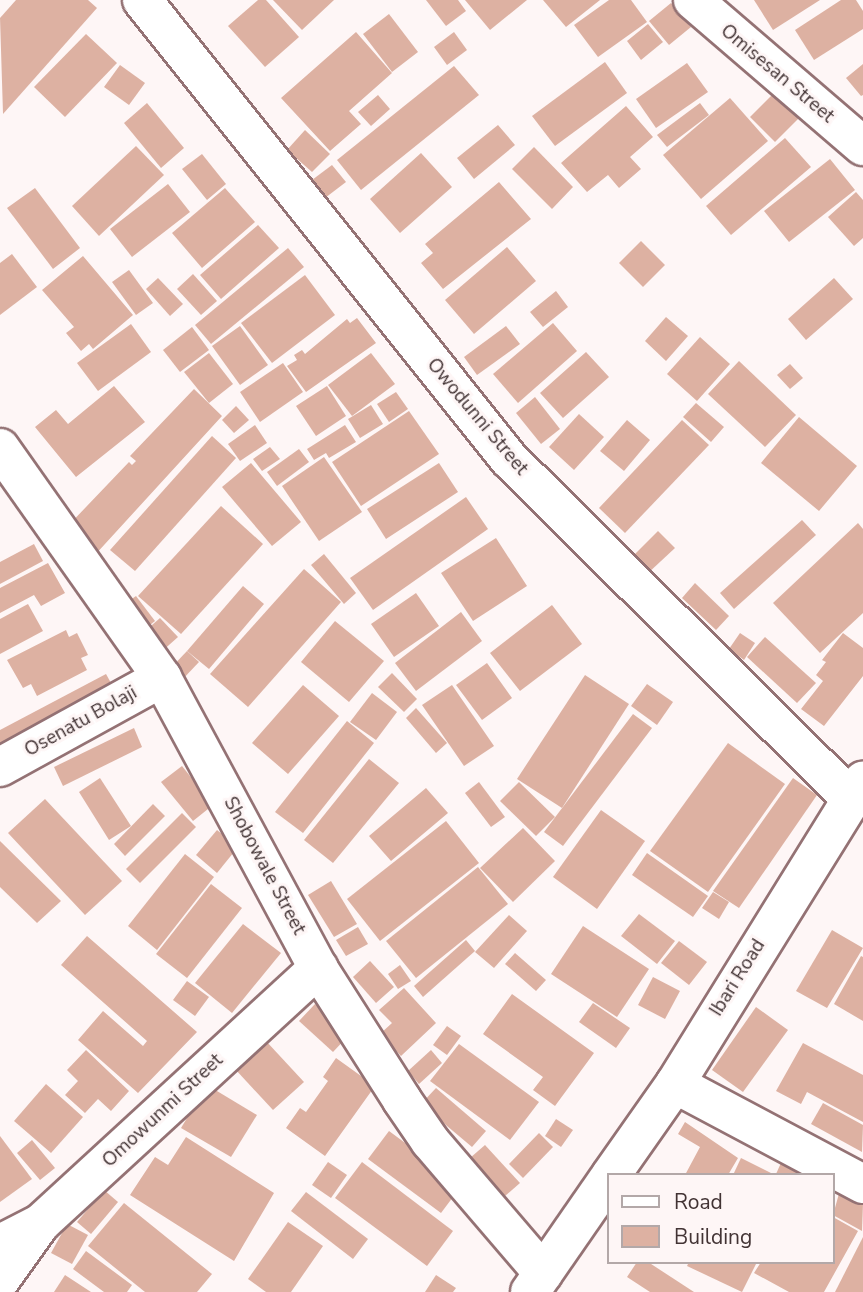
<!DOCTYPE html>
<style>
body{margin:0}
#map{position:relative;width:863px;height:1292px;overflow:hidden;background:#fef6f6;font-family:"Nunito Sans",sans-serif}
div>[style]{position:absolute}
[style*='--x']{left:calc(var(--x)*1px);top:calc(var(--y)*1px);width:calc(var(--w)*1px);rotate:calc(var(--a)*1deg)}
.building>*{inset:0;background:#ddb1a2}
.roads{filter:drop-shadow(2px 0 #947274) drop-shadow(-2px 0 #947274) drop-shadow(0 2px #947274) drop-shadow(0 -2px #947274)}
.minor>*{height:38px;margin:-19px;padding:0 19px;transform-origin:19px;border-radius:19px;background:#fff}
span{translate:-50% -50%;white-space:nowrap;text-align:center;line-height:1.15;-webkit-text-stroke:6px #fef6f6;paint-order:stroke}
.street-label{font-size:19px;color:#423334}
.legend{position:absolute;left:607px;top:1173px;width:228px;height:91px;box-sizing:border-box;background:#fef6f6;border:2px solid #b3a8a8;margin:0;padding:9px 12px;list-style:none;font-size:21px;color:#423334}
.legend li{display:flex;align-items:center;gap:14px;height:35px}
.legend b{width:35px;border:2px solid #b3a8a8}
</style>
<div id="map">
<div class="building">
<i style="clip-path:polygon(16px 0,88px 0,97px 8px,3px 114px,0 18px)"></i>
<i style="clip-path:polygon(258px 0,266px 0,299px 37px,265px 67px,228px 26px)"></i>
<i style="clip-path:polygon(273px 0,334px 0,302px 30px)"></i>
<i style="clip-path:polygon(426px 0,458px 0,466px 11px,446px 26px)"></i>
<i style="clip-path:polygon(465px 0,527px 0,490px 30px)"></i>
<i style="clip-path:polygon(543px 0,600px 0,566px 27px)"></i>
<i style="clip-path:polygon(609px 0,631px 0,647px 22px,598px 57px,574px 25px)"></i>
<i style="clip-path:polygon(754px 0,820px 0,773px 30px)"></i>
<i style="clip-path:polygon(841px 0,856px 0,863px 11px,863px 29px,814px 60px,795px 30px)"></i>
<i style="clip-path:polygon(671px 3px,691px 27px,669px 45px,649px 21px)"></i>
<i style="clip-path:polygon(389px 14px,418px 52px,392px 72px,363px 34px)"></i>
<i style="clip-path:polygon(648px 24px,663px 42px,641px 60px,627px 41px)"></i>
<i style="clip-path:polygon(356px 32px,392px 73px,349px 111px,361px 124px,330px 151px,281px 98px)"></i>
<i style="clip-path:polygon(454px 32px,467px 50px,447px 65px,434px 47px)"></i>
<i style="clip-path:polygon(86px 34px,117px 63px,65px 117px,34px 87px)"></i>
<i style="clip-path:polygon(605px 62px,627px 93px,555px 146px,532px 116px)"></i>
<i style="clip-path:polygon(687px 63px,708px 92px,656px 128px,636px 99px)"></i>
<i style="clip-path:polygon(863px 64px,863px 95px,861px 96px,846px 78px)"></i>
<i style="clip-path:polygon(120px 65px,145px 83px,129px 105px,104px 87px)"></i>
<i style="clip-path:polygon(454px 66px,479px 95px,361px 190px,337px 160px)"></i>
<i style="clip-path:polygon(779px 88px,804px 113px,775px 142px,750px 117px)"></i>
<i style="clip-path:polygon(378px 95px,390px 109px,371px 126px,358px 112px)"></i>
<i style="clip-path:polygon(730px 98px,768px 141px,701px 199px,663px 155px)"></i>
<i style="clip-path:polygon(147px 103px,184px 148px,161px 168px,124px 123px)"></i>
<i style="clip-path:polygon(700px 103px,709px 115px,667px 147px,657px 135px)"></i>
<i style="clip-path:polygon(626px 106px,653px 137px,630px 157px,641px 169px,619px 188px,608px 175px,587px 192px,561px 163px)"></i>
<i style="clip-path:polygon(498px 125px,515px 145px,474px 179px,457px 158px)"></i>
<i style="clip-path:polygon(305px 130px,330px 154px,312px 172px,287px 150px)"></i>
<i style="clip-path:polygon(785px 138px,811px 167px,731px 235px,706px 206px)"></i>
<i style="clip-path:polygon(136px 146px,164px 175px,99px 236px,72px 206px)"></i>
<i style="clip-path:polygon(534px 147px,573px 187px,552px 209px,512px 169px)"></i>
<i style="clip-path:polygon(421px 153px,452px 187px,400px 233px,370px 199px)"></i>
<i style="clip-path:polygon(202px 154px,226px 184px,207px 200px,182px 169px)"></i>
<i style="clip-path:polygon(830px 159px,855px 190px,789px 242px,764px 211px)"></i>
<i style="clip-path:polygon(332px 165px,346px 182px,325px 198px,312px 180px)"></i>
<i style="clip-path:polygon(499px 182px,531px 219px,443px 289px,421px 263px,433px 253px,425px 244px)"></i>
<i style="clip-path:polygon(168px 184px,190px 212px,132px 257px,110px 229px)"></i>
<i style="clip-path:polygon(35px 188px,80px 248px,53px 269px,7px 208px)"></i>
<i style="clip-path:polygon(225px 188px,255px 222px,202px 268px,172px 233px)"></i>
<i style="clip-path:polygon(856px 192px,863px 200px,863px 238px,854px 246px,828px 217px)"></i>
<i style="clip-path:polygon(258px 225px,279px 248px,221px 299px,200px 275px)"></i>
<i style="clip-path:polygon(641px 241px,665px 265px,643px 287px,619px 263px)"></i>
<i style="clip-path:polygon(507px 247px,536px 281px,474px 334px,445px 300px)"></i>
<i style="clip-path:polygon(288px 248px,304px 267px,211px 344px,195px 325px)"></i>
<i style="clip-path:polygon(12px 254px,37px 287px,0 315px,0 263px)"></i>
<i style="clip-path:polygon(83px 256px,133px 315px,93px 349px,89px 344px,81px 351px,66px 333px,74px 327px,42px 290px)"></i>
<i style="clip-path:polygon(129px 270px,153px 303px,136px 315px,112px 282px)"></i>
<i style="clip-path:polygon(193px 274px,217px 301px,201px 315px,177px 289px)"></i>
<i style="clip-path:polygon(305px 275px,335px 315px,272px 363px,241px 323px)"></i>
<i style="clip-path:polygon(158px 278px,183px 304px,170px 316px,146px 289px)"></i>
<i style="clip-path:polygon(834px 278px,853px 299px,806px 340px,788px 319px)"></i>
<i style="clip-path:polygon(556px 291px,568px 307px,543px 327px,530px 312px)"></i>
<i style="clip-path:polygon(666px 317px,688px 336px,666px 361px,645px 341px)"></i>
<i style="clip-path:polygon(357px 318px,376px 343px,306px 392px,287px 366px,297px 360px,294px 355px,302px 350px,305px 354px,347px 319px,350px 323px)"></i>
<i style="clip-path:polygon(553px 323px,577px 351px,518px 403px,493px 374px)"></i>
<i style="clip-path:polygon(131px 324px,151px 352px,98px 391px,77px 363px)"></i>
<i style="clip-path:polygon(240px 326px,268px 365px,240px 385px,212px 346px)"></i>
<i style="clip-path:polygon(506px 326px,520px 344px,477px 375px,464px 357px)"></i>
<i style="clip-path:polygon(192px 327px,209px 350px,180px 372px,163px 350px)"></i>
<i style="clip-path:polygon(700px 337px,730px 364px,697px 401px,667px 374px)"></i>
<i style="clip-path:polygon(586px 352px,609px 377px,563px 418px,540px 393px)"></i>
<i style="clip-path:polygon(209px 353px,233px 384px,209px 403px,184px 372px)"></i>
<i style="clip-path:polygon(371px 353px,395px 384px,352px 416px,328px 385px)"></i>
<i style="clip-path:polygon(739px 361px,796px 415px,765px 447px,708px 394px)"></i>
<i style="clip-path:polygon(283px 363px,303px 392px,260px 422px,240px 392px)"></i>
<i style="clip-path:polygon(790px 364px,803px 378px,790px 389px,777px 375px)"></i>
<i style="clip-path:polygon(114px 386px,145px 422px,76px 477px,35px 427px,56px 410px,68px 424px)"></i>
<i style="clip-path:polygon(327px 386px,346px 416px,316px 436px,296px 406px)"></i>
<i style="clip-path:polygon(194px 389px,222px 416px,94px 556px,65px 529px,129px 462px,132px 465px,136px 461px,130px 456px)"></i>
<i style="clip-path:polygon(396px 392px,408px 409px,389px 422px,377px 404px)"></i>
<i style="clip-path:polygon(535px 397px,560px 429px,541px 444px,516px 413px)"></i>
<i style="clip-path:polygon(696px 403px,724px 427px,711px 442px,683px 417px)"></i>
<i style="clip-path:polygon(371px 405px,383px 424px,360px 438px,348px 419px)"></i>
<i style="clip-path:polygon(236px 406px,249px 420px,234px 433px,222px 420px)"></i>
<i style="clip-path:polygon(409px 411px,439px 454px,361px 506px,332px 462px)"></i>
<i style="clip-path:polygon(579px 414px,604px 437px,574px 470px,549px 447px)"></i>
<i style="clip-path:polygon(799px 417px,857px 466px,819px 511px,761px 463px)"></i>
<i style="clip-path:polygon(627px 420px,650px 440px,624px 471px,600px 451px)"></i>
<i style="clip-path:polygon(682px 420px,709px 445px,625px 533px,599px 508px)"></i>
<i style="clip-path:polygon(255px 425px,267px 443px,240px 461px,228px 444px)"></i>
<i style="clip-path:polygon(345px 425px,356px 442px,329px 458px,326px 453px,314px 460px,307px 449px)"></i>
<i style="clip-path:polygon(212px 436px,236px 458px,135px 571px,110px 550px)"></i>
<i style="clip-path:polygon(270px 447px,280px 459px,262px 471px,253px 459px)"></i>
<i style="clip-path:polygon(299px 449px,309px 462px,277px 486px,267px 472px)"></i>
<i style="clip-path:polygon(324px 457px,362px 512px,319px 541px,282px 486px)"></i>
<i style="clip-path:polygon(251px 463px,301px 522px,272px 546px,222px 487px)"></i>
<i style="clip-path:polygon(439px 463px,458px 492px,386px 539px,367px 509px)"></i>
<i style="clip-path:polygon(466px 497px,488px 529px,373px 610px,350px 578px)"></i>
<i style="clip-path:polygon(221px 506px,263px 544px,181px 634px,138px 596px)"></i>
<i style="clip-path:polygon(802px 520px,816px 535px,734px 609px,720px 593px)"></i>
<i style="clip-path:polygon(858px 523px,863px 529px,863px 613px,820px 653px,773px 603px)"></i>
<i style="clip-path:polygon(658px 531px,675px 548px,646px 575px,630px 559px)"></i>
<i style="clip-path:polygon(496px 538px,527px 586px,473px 621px,441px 573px)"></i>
<i style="clip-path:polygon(34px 544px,43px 561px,0 584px,0 562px)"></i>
<i style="clip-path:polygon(324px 554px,356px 593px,344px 604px,311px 565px)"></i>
<i style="clip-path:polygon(48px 563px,65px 593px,41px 606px,34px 595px,0 613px,0 588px)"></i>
<i style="clip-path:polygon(304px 569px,341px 602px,248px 707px,210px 674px)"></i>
<i style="clip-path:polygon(695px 583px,729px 616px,716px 630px,682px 598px)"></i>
<i style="clip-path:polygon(243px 586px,264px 604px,209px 669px,187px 651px)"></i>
<i style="clip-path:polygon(416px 593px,439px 626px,394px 657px,371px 624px)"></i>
<i style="clip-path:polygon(136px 596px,155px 621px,145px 629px,126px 603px)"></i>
<i style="clip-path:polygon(28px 604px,43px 631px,0 654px,0 619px)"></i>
<i style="clip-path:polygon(552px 605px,582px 644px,520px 691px,490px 653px)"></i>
<i style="clip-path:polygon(461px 612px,482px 641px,416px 691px,395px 663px)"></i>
<i style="clip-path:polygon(160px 618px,178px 637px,160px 653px,143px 633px)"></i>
<i style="clip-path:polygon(335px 621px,384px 661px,349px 702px,301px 662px)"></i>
<i style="clip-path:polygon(66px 630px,69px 637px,77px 633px,88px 655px,81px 658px,87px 670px,37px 696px,31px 684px,23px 688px,7px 660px)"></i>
<i style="clip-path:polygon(740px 633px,755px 643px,744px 660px,729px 649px)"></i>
<i style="clip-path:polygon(843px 633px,863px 648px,863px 676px,824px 726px,801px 709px,823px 681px,816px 675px,826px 662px,822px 660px)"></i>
<i style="clip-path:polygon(765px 637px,816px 683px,797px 703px,747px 657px)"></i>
<i style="clip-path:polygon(187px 651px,199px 662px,181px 681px,169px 670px)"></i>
<i style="clip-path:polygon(487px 663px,512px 698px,482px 720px,456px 685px)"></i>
<i style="clip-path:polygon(392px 673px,417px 699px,404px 712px,378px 687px)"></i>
<i style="clip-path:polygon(106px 674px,116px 692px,0 753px,0 730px)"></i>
<i style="clip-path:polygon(585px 675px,629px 704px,562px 808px,517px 779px)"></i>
<i style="clip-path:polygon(647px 684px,673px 702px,657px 725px,631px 706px)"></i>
<i style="clip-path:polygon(303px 685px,339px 716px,288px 774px,252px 743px)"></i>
<i style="clip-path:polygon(452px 685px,494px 746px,464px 766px,422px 705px)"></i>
<i style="clip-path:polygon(372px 693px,397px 712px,376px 740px,350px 722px)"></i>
<i style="clip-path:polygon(416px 708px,447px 743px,436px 753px,406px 718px)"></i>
<i style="clip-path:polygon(633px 714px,652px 728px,563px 846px,544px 832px)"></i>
<i style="clip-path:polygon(347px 721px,374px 743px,303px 833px,275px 812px)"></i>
<i style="clip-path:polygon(134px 728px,142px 747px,63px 786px,54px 767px)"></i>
<i style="clip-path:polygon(728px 743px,785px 784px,708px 892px,650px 851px)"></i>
<i style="clip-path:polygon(369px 759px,399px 783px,333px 863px,304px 840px)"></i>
<i style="clip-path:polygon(182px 766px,213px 805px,193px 821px,161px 782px)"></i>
<i style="clip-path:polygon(100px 778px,131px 826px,109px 840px,79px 792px)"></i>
<i style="clip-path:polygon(793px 778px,817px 795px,739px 908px,713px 891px)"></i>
<i style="clip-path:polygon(479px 782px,505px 817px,491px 827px,465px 793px)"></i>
<i style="clip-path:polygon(519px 782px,555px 817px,536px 836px,500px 801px)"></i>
<i style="clip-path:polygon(426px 788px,448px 813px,391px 861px,369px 836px)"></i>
<i style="clip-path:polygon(45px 799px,122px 881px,85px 915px,8px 833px)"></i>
<i style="clip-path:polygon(153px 804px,165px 816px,125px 856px,114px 844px)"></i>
<i style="clip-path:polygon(601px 810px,645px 841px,597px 909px,553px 877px)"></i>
<i style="clip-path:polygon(182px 813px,196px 827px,140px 883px,126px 869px)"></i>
<i style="clip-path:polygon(446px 821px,479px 863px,380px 941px,347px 899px)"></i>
<i style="clip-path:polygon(523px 828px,555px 861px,513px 902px,480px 868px)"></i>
<i style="clip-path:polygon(217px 830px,238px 847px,217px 873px,196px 855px)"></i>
<i style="clip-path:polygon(0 841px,61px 901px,37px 923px,0 887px)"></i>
<i style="clip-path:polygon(647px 853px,708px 896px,693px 917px,632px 875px)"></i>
<i style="clip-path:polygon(185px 854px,214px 877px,157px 950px,128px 926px)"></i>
<i style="clip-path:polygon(478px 867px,508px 904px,416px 978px,386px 941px)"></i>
<i style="clip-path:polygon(331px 881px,357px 924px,334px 937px,308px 895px)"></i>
<i style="clip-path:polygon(211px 884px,242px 908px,187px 978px,156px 954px)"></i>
<i style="clip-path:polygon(713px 892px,729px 902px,719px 919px,702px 908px)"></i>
<i style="clip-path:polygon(639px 914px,675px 941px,657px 964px,621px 936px)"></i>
<i style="clip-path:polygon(509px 915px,527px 931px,494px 968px,475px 952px)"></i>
<i style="clip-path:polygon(243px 924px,281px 953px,232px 1013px,195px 983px)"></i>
<i style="clip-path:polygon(583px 926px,649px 969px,617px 1017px,551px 974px)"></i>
<i style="clip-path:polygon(358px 927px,368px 944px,346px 956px,336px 940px)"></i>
<i style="clip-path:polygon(832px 930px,863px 948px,827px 1008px,796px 991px)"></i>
<i style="clip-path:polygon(87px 936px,197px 1032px,138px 1093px,78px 1040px,103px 1011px,143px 1046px,147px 1041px,61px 965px)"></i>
<i style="clip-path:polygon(466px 940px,475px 951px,423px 997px,414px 986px)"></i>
<i style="clip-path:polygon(679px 941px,707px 962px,689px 985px,661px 963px)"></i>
<i style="clip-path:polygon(515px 953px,546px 980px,536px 991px,505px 964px)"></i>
<i style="clip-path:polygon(861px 956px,863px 957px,863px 1021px,834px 1004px)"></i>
<i style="clip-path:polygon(370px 961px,394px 987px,376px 1003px,353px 977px)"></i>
<i style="clip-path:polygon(400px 965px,411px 981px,398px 989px,388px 974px)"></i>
<i style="clip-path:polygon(653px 977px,680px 991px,665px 1019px,638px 1005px)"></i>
<i style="clip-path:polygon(187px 981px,209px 997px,195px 1016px,173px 1000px)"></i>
<i style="clip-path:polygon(404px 988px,436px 1023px,401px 1056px,380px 1034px,392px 1023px,379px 1010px)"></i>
<i style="clip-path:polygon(512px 994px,594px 1053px,555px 1106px,533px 1090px,543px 1077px,483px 1034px)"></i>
<i style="clip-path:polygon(593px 1003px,630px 1028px,616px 1048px,579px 1022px)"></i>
<i style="clip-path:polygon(315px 1004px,349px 1035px,333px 1052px,299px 1021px)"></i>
<i style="clip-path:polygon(756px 1007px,788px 1030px,743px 1092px,712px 1070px)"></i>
<i style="clip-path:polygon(447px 1026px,461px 1036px,447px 1055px,433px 1045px)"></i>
<i style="clip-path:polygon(266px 1041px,304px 1082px,273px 1110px,235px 1069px)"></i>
<i style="clip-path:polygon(803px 1043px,863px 1075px,863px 1122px,807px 1092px,801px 1104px,776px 1091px)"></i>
<i style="clip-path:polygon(459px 1044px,539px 1102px,510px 1140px,430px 1081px)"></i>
<i style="clip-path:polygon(86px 1050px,129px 1091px,111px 1111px,98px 1099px,85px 1113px,65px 1095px,78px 1081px,67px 1070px)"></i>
<i style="clip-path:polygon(431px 1050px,442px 1063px,419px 1084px,408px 1071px)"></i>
<i style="clip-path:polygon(336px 1058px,375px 1086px,325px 1156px,286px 1128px,300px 1108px,306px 1112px,328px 1081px,323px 1077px)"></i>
<i style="clip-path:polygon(46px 1084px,83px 1117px,51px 1153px,14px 1121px)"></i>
<i style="clip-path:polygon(207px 1085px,257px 1115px,231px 1157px,181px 1128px)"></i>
<i style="clip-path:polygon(436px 1088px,486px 1131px,472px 1147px,421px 1104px)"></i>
<i style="clip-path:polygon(823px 1103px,863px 1125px,862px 1152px,811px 1124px)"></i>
<i style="clip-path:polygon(556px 1119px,573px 1130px,561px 1147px,545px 1136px)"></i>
<i style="clip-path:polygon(685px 1122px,738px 1158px,728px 1175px,685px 1175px,700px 1147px,678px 1134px)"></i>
<i style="clip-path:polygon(389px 1131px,462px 1185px,441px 1213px,368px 1159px)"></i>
<i style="clip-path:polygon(539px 1133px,553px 1147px,523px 1178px,509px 1164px)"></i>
<i style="clip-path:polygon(0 1136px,32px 1179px,0 1202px)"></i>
<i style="clip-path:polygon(186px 1137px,274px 1193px,234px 1261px,130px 1195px,155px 1157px,168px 1165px)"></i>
<i style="clip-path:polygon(32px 1140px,55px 1168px,40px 1180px,17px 1153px)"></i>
<i style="clip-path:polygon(485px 1145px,520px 1183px,505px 1196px,470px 1158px)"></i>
<i style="clip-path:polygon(785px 1154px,808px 1175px,776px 1174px)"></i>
<i style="clip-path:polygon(741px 1158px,775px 1175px,733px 1175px)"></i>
<i style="clip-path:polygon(328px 1162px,347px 1175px,331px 1198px,312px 1185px)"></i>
<i style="clip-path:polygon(362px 1162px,453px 1231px,427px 1266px,335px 1198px)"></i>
<i style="clip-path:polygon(104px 1190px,118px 1202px,91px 1234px,77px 1222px)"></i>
<i style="clip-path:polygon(840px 1190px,863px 1203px,862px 1231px,833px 1215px)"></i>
<i style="clip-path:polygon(306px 1192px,368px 1239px,353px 1259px,291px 1211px)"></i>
<i style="clip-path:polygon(124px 1203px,212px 1274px,197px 1292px,145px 1292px,88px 1246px)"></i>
<i style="clip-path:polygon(833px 1217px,858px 1231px,824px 1292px,789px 1292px,754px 1273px,761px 1262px,833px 1262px)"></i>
<i style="clip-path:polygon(288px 1222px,323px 1246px,291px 1292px,266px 1292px,248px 1279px)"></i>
<i style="clip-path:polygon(67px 1224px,88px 1235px,72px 1264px,51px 1253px)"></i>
<i style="clip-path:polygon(863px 1237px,863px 1292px,835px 1292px)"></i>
<i style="clip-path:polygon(86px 1251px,132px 1285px,127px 1292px,104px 1292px,73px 1269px)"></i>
<i style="clip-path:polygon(637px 1262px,648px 1262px,694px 1292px,650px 1292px,627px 1277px)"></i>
<i style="clip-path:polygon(689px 1262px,757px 1262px,742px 1292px,687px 1266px)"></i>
<i style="clip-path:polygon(65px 1275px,91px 1292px,54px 1292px)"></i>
<i style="clip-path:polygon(436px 1275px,456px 1288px,453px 1292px,425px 1292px)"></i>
</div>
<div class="roads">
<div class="minor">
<i style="--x:142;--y:0;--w:588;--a:51.36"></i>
<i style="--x:509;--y:459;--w:482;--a:44.8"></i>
<i style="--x:693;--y:0;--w:224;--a:40.7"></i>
<i style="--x:0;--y:448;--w:281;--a:54.8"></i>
<i style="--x:162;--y:678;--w:329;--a:61.7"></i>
<i style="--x:318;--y:968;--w:156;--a:57.5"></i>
<i style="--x:402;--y:1100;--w:50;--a:55.7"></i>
<i style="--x:430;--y:1141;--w:174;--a:49.4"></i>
<i style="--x:0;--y:767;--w:185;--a:-28.8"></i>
<i style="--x:675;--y:1084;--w:213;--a:28"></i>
<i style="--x:611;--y:1175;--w:111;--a:-54.9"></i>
<i style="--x:675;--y:1084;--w:357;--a:-58.2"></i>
<i style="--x:0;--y:1244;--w:46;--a:-27.1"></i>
<i style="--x:41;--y:1223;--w:377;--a:-42.6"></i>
<i style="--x:0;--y:1280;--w:65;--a:-54.4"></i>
<i style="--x:530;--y:1292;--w:139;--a:-55.3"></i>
</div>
</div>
<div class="street-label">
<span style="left:777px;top:74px;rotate:40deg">Omisesan Street</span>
<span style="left:477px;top:417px;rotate:50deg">Owodunni Street</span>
<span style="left:81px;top:722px;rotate:-29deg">Osenatu Bolaji</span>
<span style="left:264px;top:866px;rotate:62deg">Shobowale Street</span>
<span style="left:738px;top:978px;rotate:-58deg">Ibari Road</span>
<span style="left:163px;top:1111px;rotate:-43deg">Omowunmi Street</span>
</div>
<ul class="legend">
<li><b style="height:9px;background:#fff"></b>Road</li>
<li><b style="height:19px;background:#ddb1a2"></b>Building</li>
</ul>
</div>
